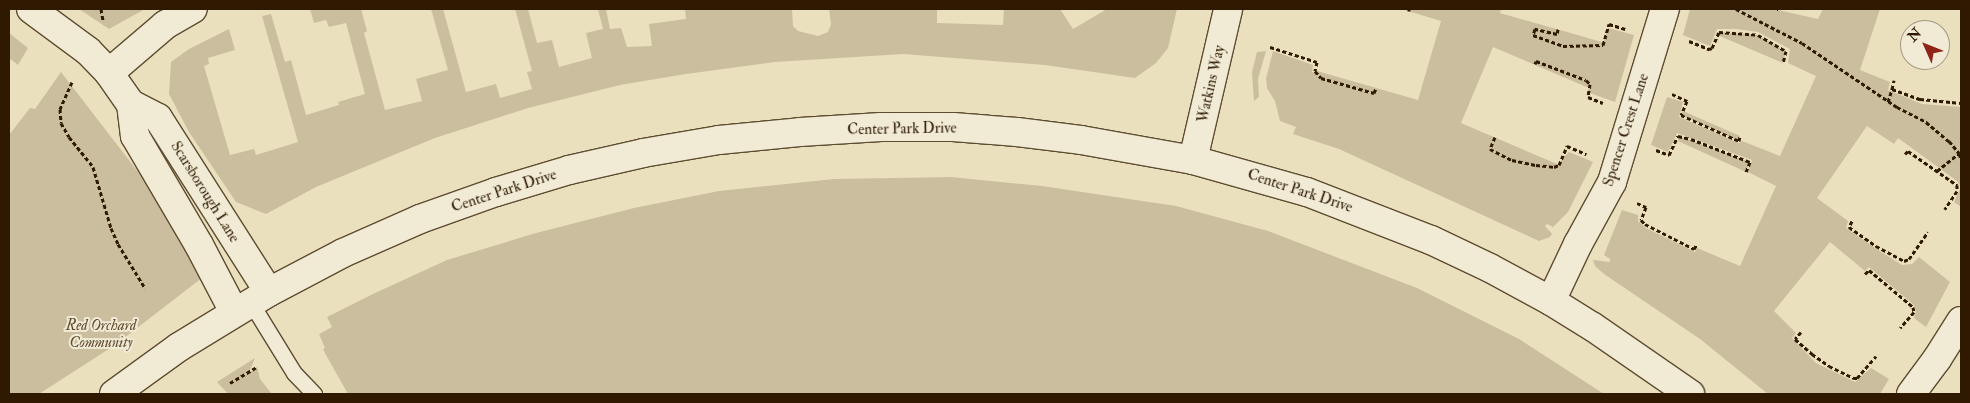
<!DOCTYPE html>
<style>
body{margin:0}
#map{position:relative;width:1970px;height:403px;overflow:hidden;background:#eae0be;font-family:"IM FELL Double Pica",serif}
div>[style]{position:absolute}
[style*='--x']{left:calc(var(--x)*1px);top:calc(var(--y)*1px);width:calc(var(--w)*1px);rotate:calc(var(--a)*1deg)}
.green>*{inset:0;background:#cabe9e}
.path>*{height:3px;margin-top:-1.5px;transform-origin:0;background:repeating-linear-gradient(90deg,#2f1a01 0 4px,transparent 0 6.5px)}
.roads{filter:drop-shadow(1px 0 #5e4c30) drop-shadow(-1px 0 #5e4c30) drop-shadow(0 1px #5e4c30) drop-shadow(0 -1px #5e4c30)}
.service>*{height:15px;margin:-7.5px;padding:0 7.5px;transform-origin:7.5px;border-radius:7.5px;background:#f1ebd5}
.minor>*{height:28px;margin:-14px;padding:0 14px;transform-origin:14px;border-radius:14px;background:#f1ebd5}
.tertiary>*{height:28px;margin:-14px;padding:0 14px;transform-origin:14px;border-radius:14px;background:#f1ebd5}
span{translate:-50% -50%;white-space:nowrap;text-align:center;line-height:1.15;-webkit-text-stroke:4px #f1ebd5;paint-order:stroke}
.street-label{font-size:15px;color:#2f1a01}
.park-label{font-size:15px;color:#5e4b30;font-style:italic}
.frame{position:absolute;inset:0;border:10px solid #2f1a01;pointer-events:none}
.north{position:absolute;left:1900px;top:20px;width:50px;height:50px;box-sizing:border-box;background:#f1ebd5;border:1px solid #a39780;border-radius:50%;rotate:314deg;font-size:14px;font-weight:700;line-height:20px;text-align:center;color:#2f1a01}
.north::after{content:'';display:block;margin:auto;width:18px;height:22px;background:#8f2418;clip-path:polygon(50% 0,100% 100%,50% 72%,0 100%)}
</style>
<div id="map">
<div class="green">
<i style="clip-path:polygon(79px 9px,145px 9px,109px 29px)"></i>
<i style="clip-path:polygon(310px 9px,361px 9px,367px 31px,364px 33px,385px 110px,422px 101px,416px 79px,448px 70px,431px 9px,443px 9px,466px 92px,496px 84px,500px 98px,532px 89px,527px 72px,532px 71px,515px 9px,528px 9px,537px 43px,552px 40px,559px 67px,592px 58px,586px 33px,603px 29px,598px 9px,606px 9px,610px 29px,621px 28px,627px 47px,652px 46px,649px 24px,686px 19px,685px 9px,792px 9px,793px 26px,798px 31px,818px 36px,828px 32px,831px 24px,829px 9px,937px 9px,937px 23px,1003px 25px,1004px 9px,1060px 9px,1073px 29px,1107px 9px,1177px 9px,1168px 48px,1156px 63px,1135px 78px,1045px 65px,903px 54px,775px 62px,686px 74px,620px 85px,528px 108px,435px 138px,316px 187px,266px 214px,236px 202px,189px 132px,169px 94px,171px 62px,189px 49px,229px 29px,235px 50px,208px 58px,209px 64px,204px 66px,230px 155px,254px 149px,256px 155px,298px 142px,262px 16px,271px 14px,285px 62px,291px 60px,306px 115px,339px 105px,338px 102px,365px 94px,346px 23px,329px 27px,326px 20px,314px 23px)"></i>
<i style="clip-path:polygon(1401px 9px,1501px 9px,1500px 13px,1602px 42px,1602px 45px,1608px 28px,1634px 35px,1615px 102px,1587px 92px,1589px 88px,1493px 47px,1461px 123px,1557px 164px,1556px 166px,1569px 152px,1593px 162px,1568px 212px,1553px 227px,1547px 224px,1545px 226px,1552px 234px,1550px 237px,1539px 241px,1339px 149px,1293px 134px,1296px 127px,1280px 121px,1275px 101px,1267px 88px,1266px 79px,1273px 51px,1313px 65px,1312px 72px,1316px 73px,1317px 71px,1418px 100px,1441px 21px)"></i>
<i style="clip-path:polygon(1690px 9px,1773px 9px,1818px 19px,1823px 9px,1880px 9px,1860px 70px,1890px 82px,1888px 90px,1922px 104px,1961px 107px,1961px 207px,1954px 202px,1961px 187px,1957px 181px,1898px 138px,1894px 144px,1867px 126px,1817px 198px,1848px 221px,1846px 228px,1878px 250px,1902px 265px,1912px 264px,1919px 257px,1950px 282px,1926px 327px,1914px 318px,1916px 311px,1914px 305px,1869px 267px,1865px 271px,1830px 242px,1774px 311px,1796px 333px,1792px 338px,1816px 363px,1855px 382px,1871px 368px,1889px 379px,1880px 394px,1768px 394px,1700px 339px,1604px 274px,1595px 266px,1593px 260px,1610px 262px,1610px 259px,1604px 255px,1622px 210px,1638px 215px,1638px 221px,1646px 228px,1695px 252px,1697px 248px,1740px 266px,1776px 186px,1748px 172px,1752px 160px,1677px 133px,1668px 152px,1651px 145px,1667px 97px,1683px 102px,1679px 117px,1739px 143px,1742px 141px,1780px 156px,1816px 76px,1788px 63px,1790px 49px,1758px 32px,1736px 29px,1717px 29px,1710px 46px,1683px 35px)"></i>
<i style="clip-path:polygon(1719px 32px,1758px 35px,1786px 51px,1783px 63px,1715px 34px)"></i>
<i style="clip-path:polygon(9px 33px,28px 48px,18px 65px,9px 58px)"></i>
<i style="clip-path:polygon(1266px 51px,1258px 79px,1259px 97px,1254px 101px,1252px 72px,1257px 52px)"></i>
<i style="clip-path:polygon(61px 72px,152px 190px,207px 274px,115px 345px,39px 394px,9px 394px,9px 135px,30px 108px,35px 109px)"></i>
<i style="clip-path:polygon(1683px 111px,1740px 136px,1740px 139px,1739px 141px,1681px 115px)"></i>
<i style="clip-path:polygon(1678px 136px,1750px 162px,1746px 172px,1678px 141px)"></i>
<i style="clip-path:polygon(951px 177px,1042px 186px,1176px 206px,1268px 231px,1417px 288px,1519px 339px,1604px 394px,348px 394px,326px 355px,323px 349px,325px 348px,319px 334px,332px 327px,327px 317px,373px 294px,447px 260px,536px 233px,634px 208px,719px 191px,834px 179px)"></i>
<i style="clip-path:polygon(255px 358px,249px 372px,257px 367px,260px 379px,272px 394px,228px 394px,217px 382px)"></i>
</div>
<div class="path">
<i style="--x:101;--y:9;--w:11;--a:80"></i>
<i style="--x:1736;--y:9;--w:74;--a:27.3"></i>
<i style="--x:1802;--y:43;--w:115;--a:34"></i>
<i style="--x:1897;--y:107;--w:33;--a:27"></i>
<i style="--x:1926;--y:122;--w:30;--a:40"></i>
<i style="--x:1949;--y:141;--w:16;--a:50"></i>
<i style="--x:1777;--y:9;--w:1;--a:0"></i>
<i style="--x:1409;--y:11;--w:2;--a:-90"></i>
<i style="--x:1558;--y:29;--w:5;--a:101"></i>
<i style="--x:1557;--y:34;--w:23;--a:-167"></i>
<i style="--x:1535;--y:29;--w:6;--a:108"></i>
<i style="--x:1533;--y:35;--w:32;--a:20"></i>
<i style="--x:1563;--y:46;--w:40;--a:-1.4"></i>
<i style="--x:1603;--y:45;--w:22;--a:-74"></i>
<i style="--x:1609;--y:24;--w:17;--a:17"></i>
<i style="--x:1689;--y:41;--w:22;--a:22"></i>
<i style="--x:1709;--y:49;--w:3;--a:-18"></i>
<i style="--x:1712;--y:48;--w:17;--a:-66"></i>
<i style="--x:1719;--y:32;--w:39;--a:4"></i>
<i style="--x:1758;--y:35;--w:32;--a:30"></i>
<i style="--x:1786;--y:51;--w:12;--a:104"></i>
<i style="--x:1270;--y:47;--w:49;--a:17.7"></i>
<i style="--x:1317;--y:62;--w:9;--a:103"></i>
<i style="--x:1315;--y:71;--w:9;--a:49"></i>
<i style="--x:1321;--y:78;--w:55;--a:15.8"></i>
<i style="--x:1374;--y:93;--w:5;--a:-68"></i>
<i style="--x:1535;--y:64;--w:3;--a:-72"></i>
<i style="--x:1536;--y:61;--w:53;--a:20.8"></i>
<i style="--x:1586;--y:80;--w:6;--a:45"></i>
<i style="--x:1590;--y:84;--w:13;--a:99"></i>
<i style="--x:1588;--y:97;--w:16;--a:22"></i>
<i style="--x:72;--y:82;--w:30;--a:114"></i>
<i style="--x:60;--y:109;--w:14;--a:86"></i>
<i style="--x:61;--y:123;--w:16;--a:60"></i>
<i style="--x:69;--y:137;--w:38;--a:51"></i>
<i style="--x:93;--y:167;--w:64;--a:73.6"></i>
<i style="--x:111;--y:228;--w:17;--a:66"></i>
<i style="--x:118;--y:244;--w:52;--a:58.5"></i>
<i style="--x:1892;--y:89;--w:9;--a:-77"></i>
<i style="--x:1672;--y:94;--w:17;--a:25"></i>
<i style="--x:1687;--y:101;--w:15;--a:113"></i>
<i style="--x:1681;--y:115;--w:64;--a:24.1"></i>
<i style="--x:1739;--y:141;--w:5;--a:-79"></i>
<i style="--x:1888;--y:102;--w:14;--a:-73"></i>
<i style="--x:1892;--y:89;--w:30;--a:20"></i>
<i style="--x:1920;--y:99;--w:41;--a:5.6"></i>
<i style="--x:1495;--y:137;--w:13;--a:113"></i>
<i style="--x:1490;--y:149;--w:25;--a:27"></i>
<i style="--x:1512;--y:160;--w:25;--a:12"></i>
<i style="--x:1536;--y:165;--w:18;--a:6"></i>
<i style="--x:1554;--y:167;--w:5;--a:-22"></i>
<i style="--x:1559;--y:165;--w:21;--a:-67"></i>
<i style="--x:1567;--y:146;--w:21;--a:23"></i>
<i style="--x:1656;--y:150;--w:14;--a:21"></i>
<i style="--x:1669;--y:155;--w:21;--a:-65"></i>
<i style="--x:1678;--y:136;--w:13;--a:13"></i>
<i style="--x:1691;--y:139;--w:63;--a:21.3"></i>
<i style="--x:1750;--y:162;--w:11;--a:112"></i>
<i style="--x:1905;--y:154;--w:4;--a:-45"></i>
<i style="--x:1908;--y:151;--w:60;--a:34.8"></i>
<i style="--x:1957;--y:185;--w:6;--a:90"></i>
<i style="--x:1957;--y:191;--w:22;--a:124"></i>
<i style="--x:1937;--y:171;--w:28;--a:-39"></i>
<i style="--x:1959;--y:153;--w:6;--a:72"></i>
<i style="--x:1637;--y:203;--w:10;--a:24"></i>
<i style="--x:1646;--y:207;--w:14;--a:111"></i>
<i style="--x:1641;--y:220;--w:6;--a:45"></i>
<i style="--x:1645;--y:224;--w:55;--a:27"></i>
<i style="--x:1694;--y:249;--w:6;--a:-59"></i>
<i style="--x:1852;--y:221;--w:7;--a:117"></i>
<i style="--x:1849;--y:227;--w:33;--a:35"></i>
<i style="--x:1876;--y:246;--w:32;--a:28"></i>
<i style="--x:1904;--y:261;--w:5;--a:-22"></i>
<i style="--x:1909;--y:259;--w:33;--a:-55"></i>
<i style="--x:1865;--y:274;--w:6;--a:-45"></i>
<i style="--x:1869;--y:270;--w:57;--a:40.1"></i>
<i style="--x:1913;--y:307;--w:5;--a:79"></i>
<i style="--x:1914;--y:312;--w:21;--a:131"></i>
<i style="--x:1801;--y:332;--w:9;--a:131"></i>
<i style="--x:1795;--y:339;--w:23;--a:41"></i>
<i style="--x:1812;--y:354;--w:21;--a:35"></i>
<i style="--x:1829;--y:366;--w:28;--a:26"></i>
<i style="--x:1854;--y:378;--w:3;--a:0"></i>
<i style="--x:1857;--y:378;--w:29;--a:-49"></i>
<i style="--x:230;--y:383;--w:31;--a:-31"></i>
</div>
<div class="roads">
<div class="service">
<i style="--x:251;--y:303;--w:82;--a:58.4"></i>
<i style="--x:294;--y:373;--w:29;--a:46"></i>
</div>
<div class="minor">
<i style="--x:31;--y:9;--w:71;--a:36.4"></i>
<i style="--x:88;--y:51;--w:30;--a:46"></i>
<i style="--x:109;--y:73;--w:38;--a:55"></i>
<i style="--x:131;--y:104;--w:30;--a:27"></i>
<i style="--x:158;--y:118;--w:206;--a:57.5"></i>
<i style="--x:109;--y:73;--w:74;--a:-40.6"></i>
<i style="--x:165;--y:25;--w:32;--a:-30"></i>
<i style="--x:131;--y:104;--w:32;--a:83"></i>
<i style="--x:135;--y:136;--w:126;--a:59.6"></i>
<i style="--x:199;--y:245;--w:76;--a:62.4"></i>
<i style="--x:1193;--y:160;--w:155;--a:-76.9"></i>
<i style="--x:1551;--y:301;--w:63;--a:-64.7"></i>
<i style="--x:1578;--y:244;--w:71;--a:-61.3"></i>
<i style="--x:1612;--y:182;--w:181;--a:-73"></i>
<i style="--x:1911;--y:394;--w:44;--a:-53.4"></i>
<i style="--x:1937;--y:359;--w:45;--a:-57.7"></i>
</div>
<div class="tertiary">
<i style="--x:114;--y:394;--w:80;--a:-35.9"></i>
<i style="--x:179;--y:347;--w:105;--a:-31.4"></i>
<i style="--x:269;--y:292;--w:84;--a:-27.8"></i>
<i style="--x:343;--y:253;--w:84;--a:-23.8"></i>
<i style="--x:420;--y:219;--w:81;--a:-19.6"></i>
<i style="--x:496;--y:192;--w:76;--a:-16.8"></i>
<i style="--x:569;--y:170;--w:76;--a:-12.9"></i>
<i style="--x:643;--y:153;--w:77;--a:-9.7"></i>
<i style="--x:719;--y:140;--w:81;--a:-5.6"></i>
<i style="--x:800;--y:132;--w:81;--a:-3.5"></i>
<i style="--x:881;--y:127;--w:72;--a:0"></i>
<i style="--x:953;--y:127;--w:64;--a:4.5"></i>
<i style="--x:1017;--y:132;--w:64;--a:7.1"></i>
<i style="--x:1081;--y:140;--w:114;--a:10.1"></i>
<i style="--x:1193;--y:160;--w:118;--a:15.7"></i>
<i style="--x:1307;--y:192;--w:133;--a:21.2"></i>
<i style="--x:1431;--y:240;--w:65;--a:25.4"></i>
<i style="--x:1490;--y:268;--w:69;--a:28.4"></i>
<i style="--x:1551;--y:301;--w:49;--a:31.8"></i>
<i style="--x:1593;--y:327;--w:118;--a:34.6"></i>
</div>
</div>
<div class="street-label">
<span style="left:1211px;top:84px;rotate:-77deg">Watkins Way</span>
<span style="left:902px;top:129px;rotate:-1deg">Center Park Drive</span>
<span style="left:1626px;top:130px;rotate:-72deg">Spencer Crest Lane</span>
<span style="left:504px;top:191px;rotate:-18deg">Center Park Drive</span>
<span style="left:1300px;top:191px;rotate:18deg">Center Park Drive</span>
<span style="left:205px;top:192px;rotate:58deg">Scarsborough Lane</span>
</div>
<div class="park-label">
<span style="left:101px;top:334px">Red Orchard<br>Community</span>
</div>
<div class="frame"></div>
<div class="north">N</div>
</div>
